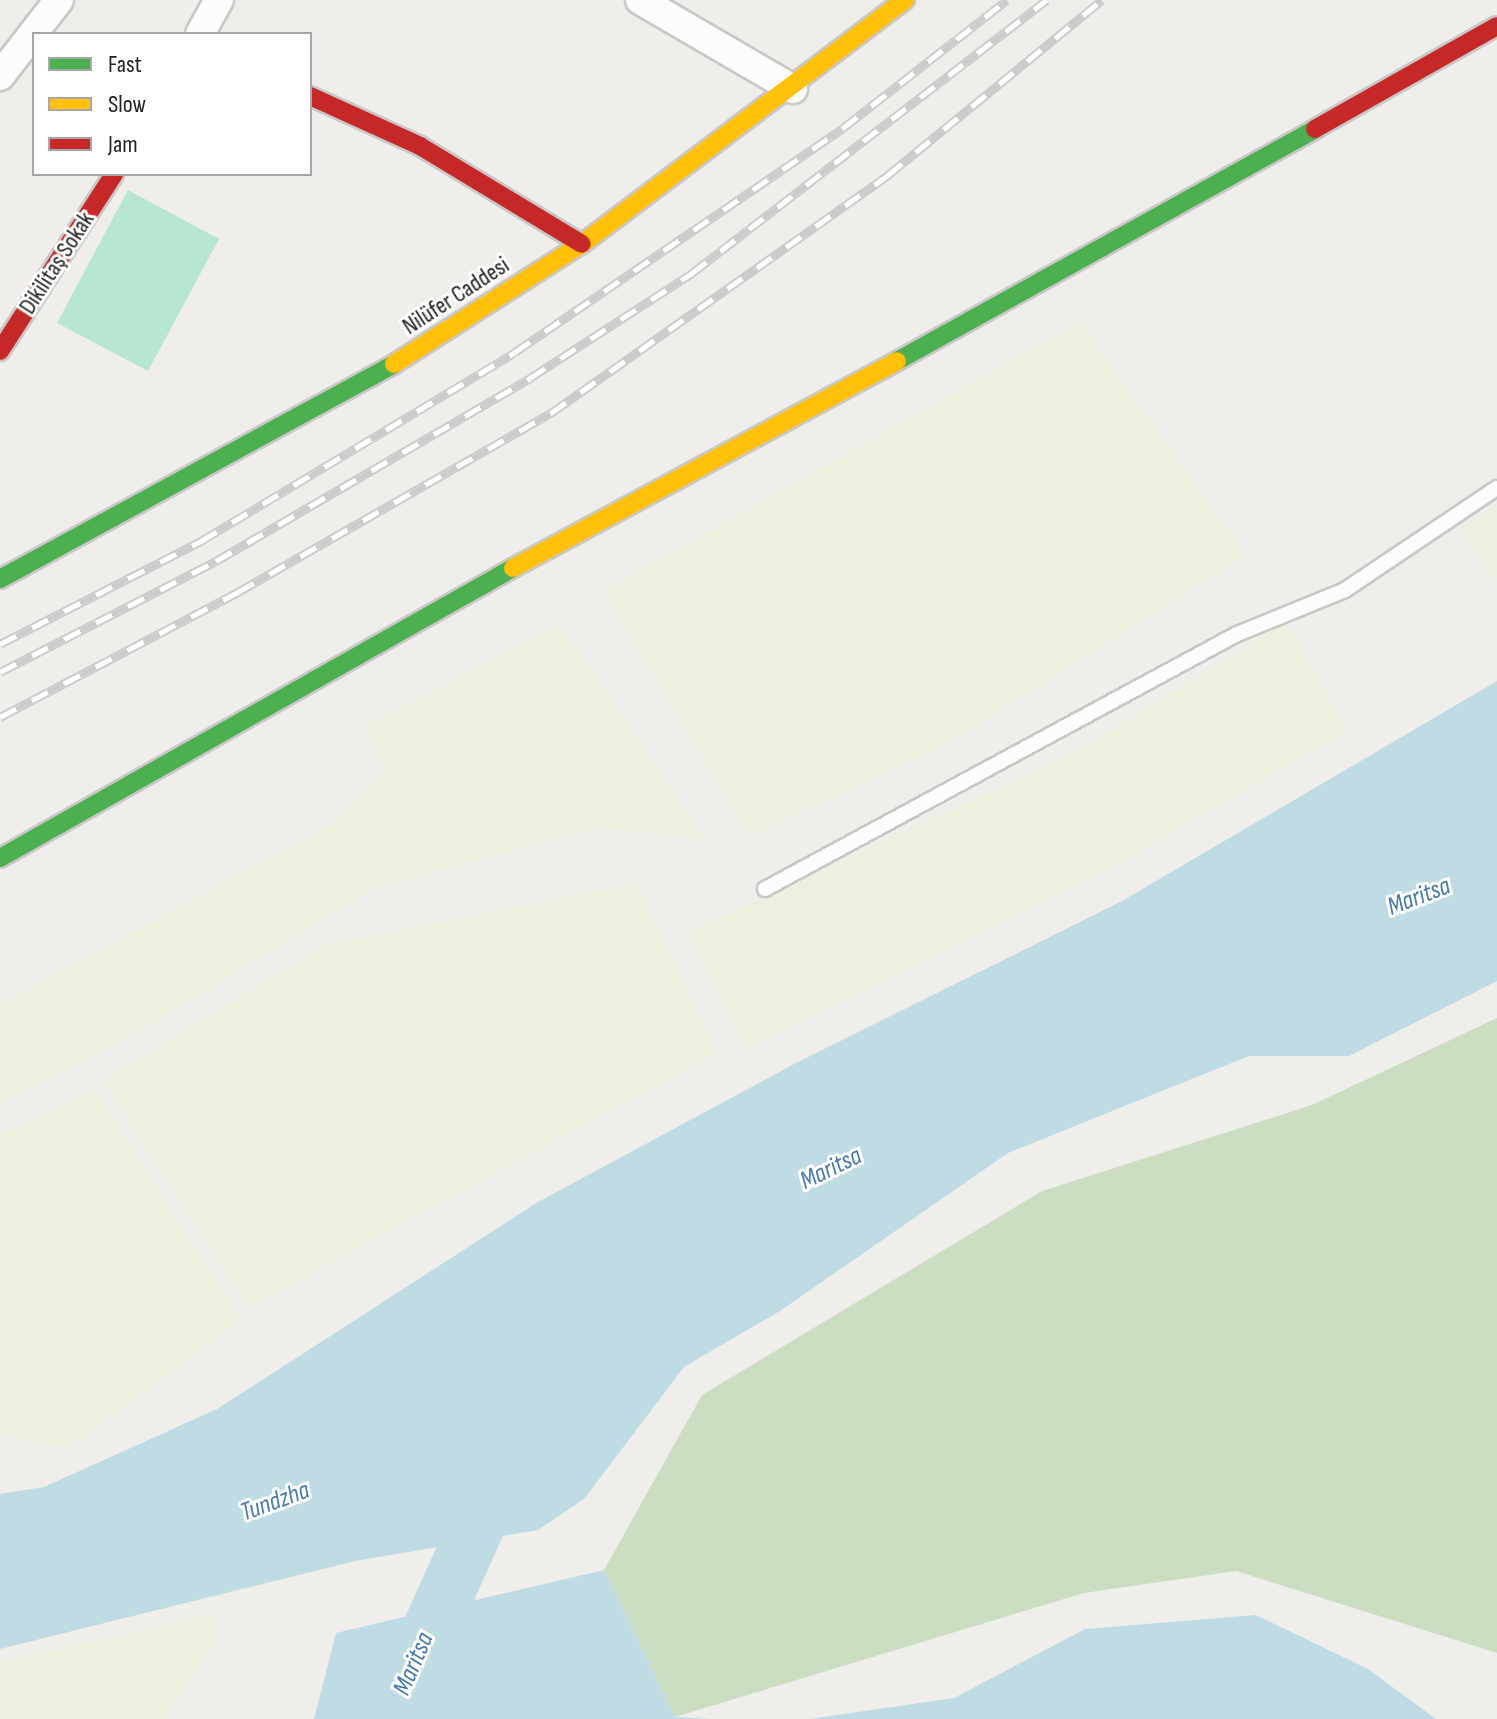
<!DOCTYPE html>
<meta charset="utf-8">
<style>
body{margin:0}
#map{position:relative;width:1497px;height:1719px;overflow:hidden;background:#f0eeeb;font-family:"Sofia Sans Condensed",sans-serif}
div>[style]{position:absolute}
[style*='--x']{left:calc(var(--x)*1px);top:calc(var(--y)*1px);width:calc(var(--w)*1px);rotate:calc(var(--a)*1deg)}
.farmland>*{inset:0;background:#efefdf}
.forest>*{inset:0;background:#cbdec1}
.pitch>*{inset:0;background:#b7e6d2}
.water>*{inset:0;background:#bfdbe3}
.river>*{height:56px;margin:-28px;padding:0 28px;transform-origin:28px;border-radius:28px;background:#bfdbe3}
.roads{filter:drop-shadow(2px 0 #c9c8c7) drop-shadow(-2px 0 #c9c8c7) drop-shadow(0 2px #c9c8c7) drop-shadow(0 -2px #c9c8c7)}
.lane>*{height:14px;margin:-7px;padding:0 7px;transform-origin:7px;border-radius:7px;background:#fdfcfc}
.street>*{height:28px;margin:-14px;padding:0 14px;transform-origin:14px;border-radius:14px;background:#fdfcfc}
.fast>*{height:18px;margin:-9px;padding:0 9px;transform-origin:9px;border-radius:9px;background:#4caf50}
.slow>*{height:18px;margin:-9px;padding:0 9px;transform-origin:9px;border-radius:9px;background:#ffc107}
.jam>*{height:18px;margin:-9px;padding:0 9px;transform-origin:9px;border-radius:9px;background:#c62828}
.rail>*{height:9px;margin-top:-4.5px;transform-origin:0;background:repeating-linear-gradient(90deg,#fff 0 18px,#ccc 0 36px);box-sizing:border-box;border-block:2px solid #ccc}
span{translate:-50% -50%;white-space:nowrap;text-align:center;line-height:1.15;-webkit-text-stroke:6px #fff;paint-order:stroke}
.street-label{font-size:24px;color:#222}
.water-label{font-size:26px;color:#4a7aab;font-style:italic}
.legend{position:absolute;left:32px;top:32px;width:280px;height:144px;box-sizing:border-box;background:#fff;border:2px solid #a7a7a7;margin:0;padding:10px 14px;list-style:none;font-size:24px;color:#222}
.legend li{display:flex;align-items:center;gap:16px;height:40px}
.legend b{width:40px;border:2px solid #a7a7a7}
</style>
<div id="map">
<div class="farmland">
<i style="clip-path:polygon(1079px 322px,1246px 555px,941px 748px,749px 836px,603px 591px)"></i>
<i style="clip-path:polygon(1497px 507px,1497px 585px,1461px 528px)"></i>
<i style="clip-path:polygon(1286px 622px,1347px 731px,1118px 864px,746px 1048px,688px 932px,1077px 751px)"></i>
<i style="clip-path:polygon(560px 625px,704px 839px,597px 828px,372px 889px,147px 1027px,0 1103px,0 1004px,337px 821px,386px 771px,364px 726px)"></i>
<i style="clip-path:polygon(636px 883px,717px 1053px,249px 1307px,102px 1081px,326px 944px)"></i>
<i style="clip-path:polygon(94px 1089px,241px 1319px,67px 1449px,0 1435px,0 1134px)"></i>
<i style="clip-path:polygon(212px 1614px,214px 1642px,166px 1719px,0 1719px,0 1662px)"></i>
</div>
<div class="forest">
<i style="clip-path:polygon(1497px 1018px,1497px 1653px,1236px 1571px,1084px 1593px,675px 1717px,604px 1570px,702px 1395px,1042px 1191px,1312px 1105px)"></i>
</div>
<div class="pitch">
<i style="clip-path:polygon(128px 190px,219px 239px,148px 371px,57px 323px)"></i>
</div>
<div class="water">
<i style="clip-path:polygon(1497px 681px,1497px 981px,1349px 1056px,1249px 1056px,1008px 1153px,780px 1311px,684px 1367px,584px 1499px,538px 1530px,355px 1561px,0 1649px,0 1494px,44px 1487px,217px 1409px,538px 1202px,796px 1063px,1122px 901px)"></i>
<i style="clip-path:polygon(604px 1570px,675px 1717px,715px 1719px,314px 1719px,336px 1633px)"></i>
<i style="clip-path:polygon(1256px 1615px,1368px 1669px,1436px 1719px,810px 1719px,954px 1698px,1085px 1629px)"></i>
</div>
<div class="river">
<i style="--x:390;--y:1719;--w:271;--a:-65.8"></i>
</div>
<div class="roads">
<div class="lane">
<i style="--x:765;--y:889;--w:536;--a:-28.38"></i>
<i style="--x:1237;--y:634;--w:117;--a:-22.2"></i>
<i style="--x:1345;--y:590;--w:183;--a:-33.9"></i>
</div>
<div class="street">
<i style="--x:640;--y:0;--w:177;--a:30.2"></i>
<i style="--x:200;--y:34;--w:39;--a:-61"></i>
<i style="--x:0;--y:76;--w:96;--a:-52.2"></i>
</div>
<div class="fast">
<i style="--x:897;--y:361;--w:478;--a:-29"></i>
<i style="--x:0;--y:579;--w:449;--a:-28.6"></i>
<i style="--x:0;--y:858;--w:589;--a:-29.48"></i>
</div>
<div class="slow">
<i style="--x:394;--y:364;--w:223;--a:-32.6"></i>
<i style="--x:582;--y:244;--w:405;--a:-37.1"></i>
<i style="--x:513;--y:568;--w:436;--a:-28.3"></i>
</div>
<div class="jam">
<i style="--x:310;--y:96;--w:121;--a:24.4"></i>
<i style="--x:420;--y:146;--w:189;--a:31.2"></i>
<i style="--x:1315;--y:129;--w:209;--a:-29.5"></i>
<i style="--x:0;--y:351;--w:211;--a:-57.2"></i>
</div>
</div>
<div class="rail">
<i style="--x:0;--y:644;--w:226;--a:-27.1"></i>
<i style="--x:201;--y:541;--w:366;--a:-31"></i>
<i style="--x:515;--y:352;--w:397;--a:-34.3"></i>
<i style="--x:843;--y:128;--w:208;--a:-38"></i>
<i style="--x:0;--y:672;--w:243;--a:-27.2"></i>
<i style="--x:216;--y:561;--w:363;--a:-30.2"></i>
<i style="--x:530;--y:378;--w:193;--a:-32.9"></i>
<i style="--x:692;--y:273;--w:448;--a:-37.6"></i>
<i style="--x:0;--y:717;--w:269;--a:-27.7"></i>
<i style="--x:238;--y:592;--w:361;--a:-29.8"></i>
<i style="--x:551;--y:413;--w:413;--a:-35.2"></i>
<i style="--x:888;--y:175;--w:276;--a:-39.3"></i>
</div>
<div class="street-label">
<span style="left:57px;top:263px;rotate:-57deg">Dikilitaş Sokak</span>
<span style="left:456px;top:296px;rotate:-33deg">Nilüfer Caddesi</span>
</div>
<div class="water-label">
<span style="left:1419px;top:897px;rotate:-21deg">Maritsa</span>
<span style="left:831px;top:1169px;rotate:-26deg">Maritsa</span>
<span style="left:275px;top:1502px;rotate:-20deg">Tundzha</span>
<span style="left:414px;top:1664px;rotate:-67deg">Maritsa</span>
</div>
<ul class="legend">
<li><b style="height:10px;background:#4caf50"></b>Fast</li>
<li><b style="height:10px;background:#ffc107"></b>Slow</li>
<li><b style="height:10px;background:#c62828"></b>Jam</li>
</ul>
</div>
